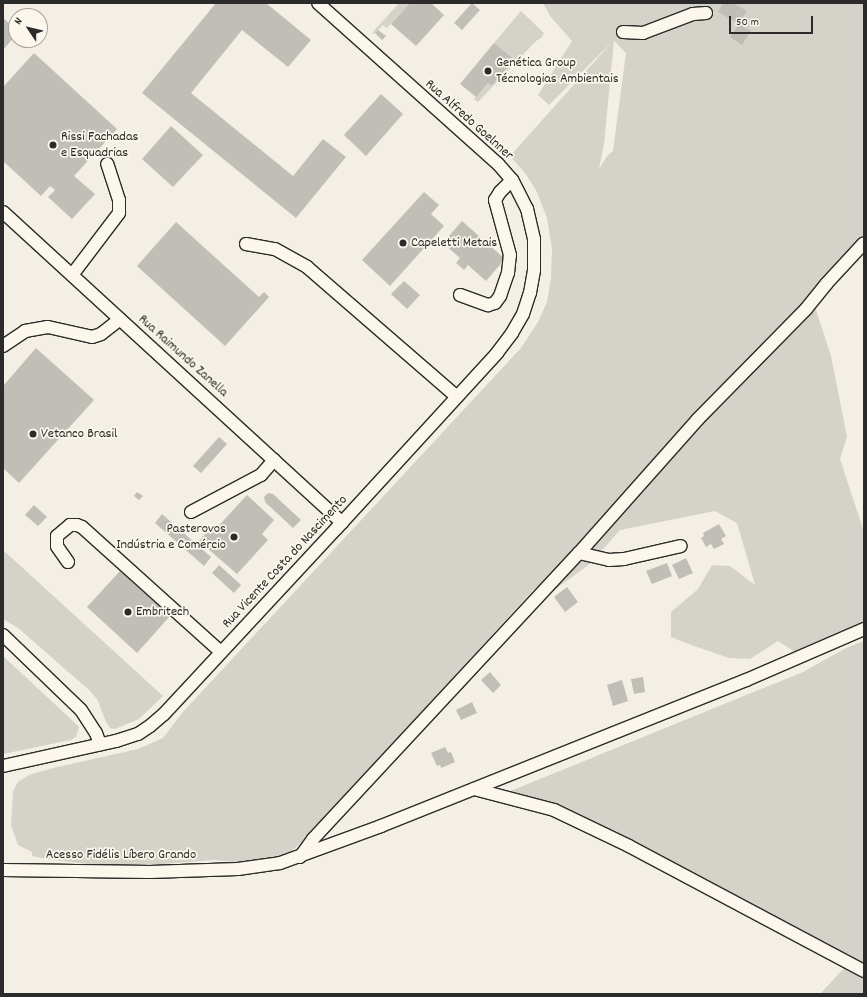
<!DOCTYPE html>
<meta charset="utf-8">
<style>
body{margin:0}
#map{position:relative;width:867px;height:997px;overflow:hidden;background:#f3efe4;font-family:Dekko,sans-serif}
div>[style]{position:absolute}
[style*='--x']{left:calc(var(--x)*1px);top:calc(var(--y)*1px);width:calc(var(--w)*1px);rotate:calc(var(--a)*1deg)}
.green>*{inset:0;background:#d5d2c9}
.building>*{inset:0;background:#c0beb6}
.roads{filter:drop-shadow(1px 0 #2b2b2b) drop-shadow(-1px 0 #2b2b2b) drop-shadow(0 1px #2b2b2b) drop-shadow(0 -1px #2b2b2b)}
.minor>*{height:12px;margin:-6px;padding:0 6px;transform-origin:6px;border-radius:6px;background:#fbf7ec}
.dots>*{width:11px;height:11px;translate:-50% -50%;box-sizing:border-box;border:2px solid #fbf7ec;border-radius:50%}
span{translate:-50% -50%;white-space:nowrap;text-align:center;line-height:1.15;-webkit-text-stroke:3.5px #fbf7ec;paint-order:stroke}
.poi-label{font-size:14px;color:#2b2b2b}
.left{translate:0 -50%;text-align:left}
.right{translate:-100% -50%;text-align:right}
.street-label{font-size:14px;color:#2b2b2b}
.frame{position:absolute;inset:0;border:4px solid #2b2b2b;pointer-events:none}
.north{position:absolute;left:8px;top:8px;width:40px;height:40px;box-sizing:border-box;background:#fbf7ec;border:1px solid #a8a59f;border-radius:50%;rotate:305deg;font-size:11px;font-weight:700;line-height:16px;text-align:center;color:#2b2b2b}
.north::after{content:'';display:block;margin:auto;width:14px;height:18px;background:#2b2b2b;clip-path:polygon(50% 0,100% 100%,50% 72%,0 100%)}
.scale{position:absolute;left:729px;top:16px;width:84px;height:18px;box-sizing:border-box;border:2px solid #2b2b2b;border-top:0;padding-left:5px;font-size:12px;line-height:14px;white-space:nowrap;color:#2b2b2b;-webkit-text-stroke:3px #fbf7ec;paint-order:stroke}
</style>
<div id="map">
<div class="green">
<i style="clip-path:polygon(399px 3px,410px 3px,387px 28px,383px 25px,374px 34px,372px 33px)"></i>
<i style="clip-path:polygon(evenodd,543px 3px,864px 3px,864px 247px,813px 301px,831px 356px,847px 437px,840px 459px,864px 532px,864px 622px,795px 652px,778px 641px,750px 659px,729px 658px,694px 646px,671px 637px,671px 612px,698px 589px,712px 565px,730px 566px,755px 585px,737px 523px,715px 511px,620px 530px,591px 563px,553px 591px,534px 589px,306px 839px,289px 853px,260px 861px,236px 862px,214px 860px,150px 865px,95px 865px,46px 859px,32px 856px,32px 852px,18px 845px,11px 825px,13px 791px,18px 782px,29px 775px,53px 768px,138px 749px,163px 738px,182px 713px,521px 348px,538px 322px,547px 302px,551px 278px,552px 249px,547px 218px,536px 190px,525px 173px,510px 156px,613px 41px,549px 105px,538px 95px,572px 41px,550px 16px,543px 3px,614px 41px,626px 53px,613px 151px,607px 156px,599px 169px,604px 144px,614px 41px)"></i>
<i style="clip-path:polygon(521px 11px,544px 33px,541px 38px,536px 41px,478px 102px,474px 99px,488px 83px,492px 86px,514px 59px,494px 43px)"></i>
<i style="clip-path:polygon(3px 550px,163px 696px,139px 719px,115px 729px,110px 728px,106px 722px,97px 699px,89px 690px,18px 628px,3px 619px)"></i>
<i style="clip-path:polygon(864px 641px,864px 963px,637px 844px,539px 799px,508px 792px,803px 672px,846px 648px)"></i>
<i style="clip-path:polygon(3px 656px,74px 722px,79px 727px,76px 737px,71px 740px,3px 754px)"></i>
<i style="clip-path:polygon(847px 965px,864px 973px,864px 994px,820px 994px)"></i>
</div>
<div class="building">
<i style="clip-path:polygon(216px 3px,266px 3px,311px 40px,288px 67px,242px 30px,191px 93px,293px 176px,323px 139px,346px 157px,296px 218px,142px 93px)"></i>
<i style="clip-path:polygon(410px 3px,431px 3px,444px 15px,416px 46px,391px 24px)"></i>
<i style="clip-path:polygon(472px 3px,480px 10px,462px 30px,454px 23px)"></i>
<i style="clip-path:polygon(723px 3px,733px 3px,747px 11px,739px 24px,718px 12px)"></i>
<i style="clip-path:polygon(3px 18px,16px 29px,16px 35px,3px 50px)"></i>
<i style="clip-path:polygon(739px 24px,751px 31px,742px 45px,730px 37px)"></i>
<i style="clip-path:polygon(378px 30px,386px 36px,382px 40px,375px 33px)"></i>
<i style="clip-path:polygon(494px 43px,514px 59px,492px 86px,488px 83px,476px 97px,460px 84px)"></i>
<i style="clip-path:polygon(34px 53px,117px 129px,74px 176px,95px 194px,72px 219px,48px 197px,55px 190px,50px 186px,41px 196px,3px 161px,3px 87px)"></i>
<i style="clip-path:polygon(381px 94px,403px 114px,366px 156px,344px 135px)"></i>
<i style="clip-path:polygon(171px 126px,203px 155px,173px 187px,142px 159px)"></i>
<i style="clip-path:polygon(424px 192px,439px 205px,431px 214px,444px 226px,390px 286px,362px 260px)"></i>
<i style="clip-path:polygon(462px 221px,505px 259px,486px 281px,468px 265px,464px 270px,456px 263px,460px 258px,443px 243px)"></i>
<i style="clip-path:polygon(176px 222px,259px 297px,264px 292px,269px 297px,225px 346px,137px 266px)"></i>
<i style="clip-path:polygon(404px 281px,420px 295px,407px 309px,391px 294px)"></i>
<i style="clip-path:polygon(36px 348px,94px 400px,19px 483px,3px 468px,3px 386px)"></i>
<i style="clip-path:polygon(219px 437px,227px 444px,201px 473px,193px 466px)"></i>
<i style="clip-path:polygon(137px 492px,143px 496px,139px 500px,134px 496px)"></i>
<i style="clip-path:polygon(268px 493px,273px 494px,301px 520px,293px 528px,265px 502px,264px 497px)"></i>
<i style="clip-path:polygon(247px 495px,274px 520px,262px 534px,268px 540px,237px 574px,199px 541px,210px 529px,213px 532px)"></i>
<i style="clip-path:polygon(34px 505px,47px 517px,38px 526px,25px 515px)"></i>
<i style="clip-path:polygon(162px 514px,211px 557px,204px 566px,155px 523px)"></i>
<i style="clip-path:polygon(719px 524px,726px 536px,721px 539px,724px 544px,714px 549px,711px 544px,706px 547px,701px 538px,704px 536px,703px 533px)"></i>
<i style="clip-path:polygon(686px 558px,693px 573px,679px 579px,672px 565px)"></i>
<i style="clip-path:polygon(667px 563px,672px 576px,652px 584px,646px 571px)"></i>
<i style="clip-path:polygon(219px 565px,241px 585px,234px 593px,212px 573px)"></i>
<i style="clip-path:polygon(120px 571px,170px 616px,137px 653px,87px 607px)"></i>
<i style="clip-path:polygon(567px 587px,578px 602px,565px 612px,554px 597px)"></i>
<i style="clip-path:polygon(490px 672px,501px 685px,493px 693px,481px 680px)"></i>
<i style="clip-path:polygon(643px 677px,645px 692px,634px 694px,631px 679px)"></i>
<i style="clip-path:polygon(622px 680px,628px 701px,613px 706px,607px 685px)"></i>
<i style="clip-path:polygon(472px 702px,477px 713px,461px 720px,456px 710px)"></i>
<i style="clip-path:polygon(445px 747px,448px 753px,451px 752px,455px 762px,441px 768px,440px 765px,437px 766px,431px 753px)"></i>
</div>
<div class="roads">
<div class="minor">
<i style="--x:623;--y:32;--w:20;--a:3"></i>
<i style="--x:643;--y:33;--w:53;--a:-20.8"></i>
<i style="--x:693;--y:14;--w:13;--a:-4"></i>
<i style="--x:3;--y:212;--w:460;--a:42.5"></i>
<i style="--x:246;--y:244;--w:29;--a:10"></i>
<i style="--x:275;--y:249;--w:37;--a:29"></i>
<i style="--x:307;--y:267;--w:198;--a:40.9"></i>
<i style="--x:72;--y:275;--w:78;--a:-52.8"></i>
<i style="--x:119;--y:213;--w:13;--a:-90"></i>
<i style="--x:119;--y:200;--w:38;--a:-108"></i>
<i style="--x:460;--y:295;--w:30;--a:20"></i>
<i style="--x:488;--y:305;--w:7;--a:-16"></i>
<i style="--x:495;--y:303;--w:9;--a:-54"></i>
<i style="--x:500;--y:296;--w:24;--a:-71"></i>
<i style="--x:508;--y:273;--w:18;--a:-84"></i>
<i style="--x:510;--y:255;--w:57;--a:-105.3"></i>
<i style="--x:495;--y:200;--w:9;--a:-58"></i>
<i style="--x:500;--y:192;--w:17;--a:-45"></i>
<i style="--x:3;--y:346;--w:27;--a:-34"></i>
<i style="--x:25;--y:331;--w:23;--a:-10"></i>
<i style="--x:48;--y:327;--w:45;--a:12.8"></i>
<i style="--x:92;--y:337;--w:9;--a:-18"></i>
<i style="--x:101;--y:334;--w:24;--a:-38"></i>
<i style="--x:191;--y:512;--w:79;--a:-27.9"></i>
<i style="--x:261;--y:475;--w:20;--a:-49"></i>
<i style="--x:579;--y:553;--w:31;--a:13"></i>
<i style="--x:609;--y:560;--w:15;--a:-4"></i>
<i style="--x:624;--y:559;--w:58;--a:-12.8"></i>
<i style="--x:68;--y:562;--w:19;--a:-125"></i>
<i style="--x:57;--y:546;--w:10;--a:-90"></i>
<i style="--x:57;--y:536;--w:17;--a:-40"></i>
<i style="--x:70;--y:525;--w:7;--a:0"></i>
<i style="--x:77;--y:525;--w:5;--a:22"></i>
<i style="--x:82;--y:527;--w:187;--a:42"></i>
<i style="--x:3;--y:635;--w:108;--a:43.9"></i>
<i style="--x:81;--y:710;--w:27;--a:57"></i>
<i style="--x:96;--y:733;--w:12;--a:70"></i>
<i style="--x:3;--y:766;--w:116;--a:-12.5"></i>
<i style="--x:116;--y:741;--w:23;--a:-18"></i>
<i style="--x:138;--y:734;--w:14;--a:-34"></i>
<i style="--x:150;--y:726;--w:18;--a:-41"></i>
<i style="--x:164;--y:714;--w:253;--a:-47.1"></i>
<i style="--x:336;--y:529;--w:239;--a:-47.5"></i>
<i style="--x:497;--y:353;--w:25;--a:-53"></i>
<i style="--x:512;--y:333;--w:22;--a:-60"></i>
<i style="--x:523;--y:314;--w:22;--a:-72"></i>
<i style="--x:530;--y:293;--w:23;--a:-80"></i>
<i style="--x:534;--y:270;--w:31;--a:-90"></i>
<i style="--x:534;--y:239;--w:31;--a:-103"></i>
<i style="--x:527;--y:209;--w:33;--a:-117"></i>
<i style="--x:512;--y:180;--w:21;--a:-131"></i>
<i style="--x:498;--y:164;--w:241;--a:-138.2"></i>
<i style="--x:474;--y:789;--w:83;--a:14.7"></i>
<i style="--x:554;--y:810;--w:83;--a:25.6"></i>
<i style="--x:629;--y:846;--w:266;--a:28"></i>
<i style="--x:300;--y:857;--w:22;--a:-54"></i>
<i style="--x:313;--y:839;--w:391;--a:-47.1"></i>
<i style="--x:579;--y:553;--w:178;--a:-48.4"></i>
<i style="--x:697;--y:420;--w:156;--a:-45.5"></i>
<i style="--x:806;--y:309;--w:33;--a:-51"></i>
<i style="--x:827;--y:283;--w:54;--a:-47.2"></i>
<i style="--x:3;--y:870;--w:147;--a:0.8"></i>
<i style="--x:150;--y:872;--w:88;--a:-2"></i>
<i style="--x:238;--y:869;--w:42;--a:-8.1"></i>
<i style="--x:280;--y:863;--w:108;--a:-20.1"></i>
<i style="--x:381;--y:826;--w:393;--a:-21.8"></i>
<i style="--x:746;--y:680;--w:129;--a:-23.4"></i>
</div>
</div>
<div class="dots">
<i style="left:488px;top:71px;background:#2b2b2b"></i>
<i style="left:53px;top:145px;background:#2b2b2b"></i>
<i style="left:403px;top:243px;background:#2b2b2b"></i>
<i style="left:33px;top:434px;background:#2b2b2b"></i>
<i style="left:234px;top:537px;background:#2b2b2b"></i>
<i style="left:128px;top:612px;background:#2b2b2b"></i>
</div>
<div class="poi-label">
<span class="left" style="left:496px;top:71px">Genética Group<br>Técnologias Ambientais</span>
<span class="left" style="left:61px;top:145px">Rissi Fachadas<br>e Esquadrias</span>
<span class="left" style="left:411px;top:243px">Capeletti Metais</span>
<span class="left" style="left:41px;top:434px">Vetanco Brasil</span>
<span class="right" style="left:226px;top:537px">Pasterovos<br>Indústria e Comércio</span>
<span class="left" style="left:136px;top:612px">Embritech</span>
</div>
<div class="street-label">
<span style="left:469px;top:120px;rotate:42deg">Rua Alfredo Goelnner</span>
<span style="left:183px;top:356px;rotate:42deg">Rua Raimundo Zanella</span>
<span style="left:285px;top:562px;rotate:-47deg">Rua Vicente Costa do Nascimento</span>
<span style="left:121px;top:855px">Acesso Fidélis Líbero Grando</span>
</div>
<div class="frame"></div>
<div class="north">N</div>
<div class="scale">50 m</div>
</div>
